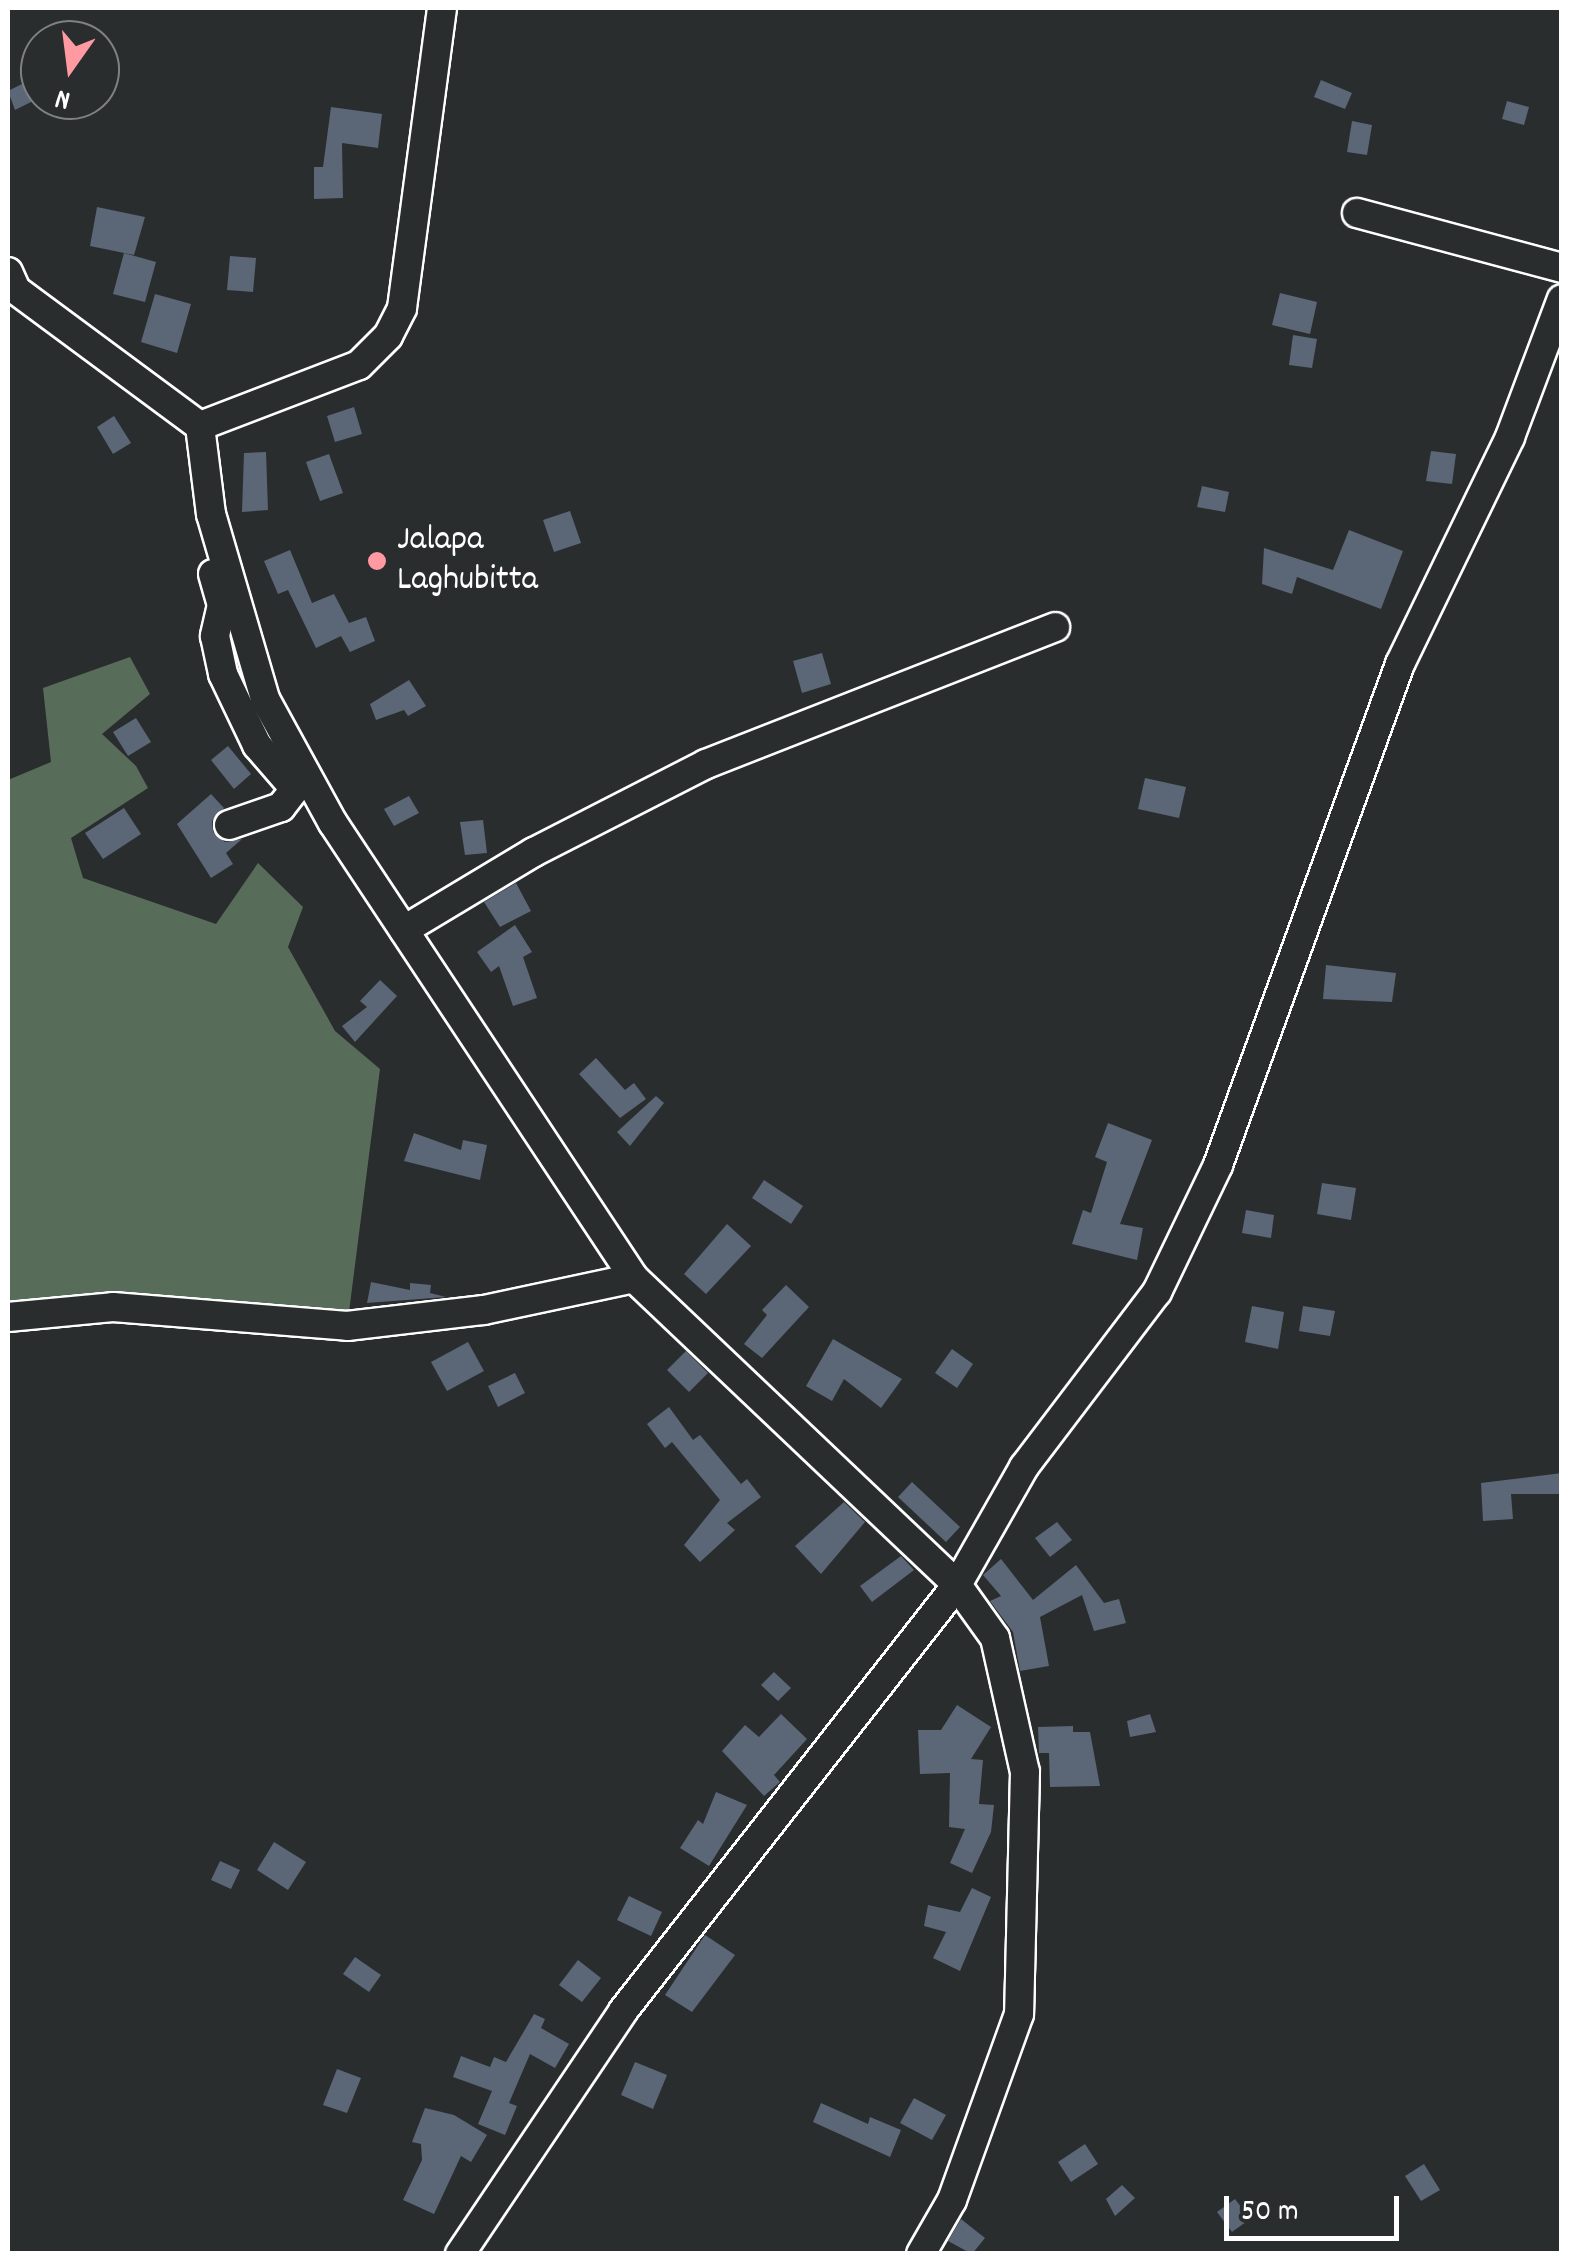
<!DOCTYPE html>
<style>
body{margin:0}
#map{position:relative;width:1569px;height:2261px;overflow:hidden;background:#2a2d2e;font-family:Dekko,sans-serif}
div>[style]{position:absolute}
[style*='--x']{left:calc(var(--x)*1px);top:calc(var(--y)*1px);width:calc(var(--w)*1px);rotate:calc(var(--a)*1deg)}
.green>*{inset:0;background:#586d59}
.building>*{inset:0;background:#5b6677}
.roads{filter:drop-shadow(2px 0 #fff) drop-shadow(-2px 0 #fff) drop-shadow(0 2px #fff) drop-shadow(0 -2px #fff)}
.minor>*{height:28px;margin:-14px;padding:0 14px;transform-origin:14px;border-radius:14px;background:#2a2d2e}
.dots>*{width:28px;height:28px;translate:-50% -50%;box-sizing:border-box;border:5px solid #2a2d2e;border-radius:50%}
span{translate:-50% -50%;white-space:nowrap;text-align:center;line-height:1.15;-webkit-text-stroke:8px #2a2d2e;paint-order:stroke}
.poi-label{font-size:35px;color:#fff}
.left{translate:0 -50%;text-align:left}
.frame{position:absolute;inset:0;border:10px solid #fff;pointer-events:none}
.north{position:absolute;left:20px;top:20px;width:100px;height:100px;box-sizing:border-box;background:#2a2d2e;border:2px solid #7f8182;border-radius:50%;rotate:194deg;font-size:28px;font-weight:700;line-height:40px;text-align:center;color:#fff}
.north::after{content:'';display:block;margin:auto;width:35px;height:45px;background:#ff9aa2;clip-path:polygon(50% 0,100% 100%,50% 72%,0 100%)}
.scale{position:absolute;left:1224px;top:2196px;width:175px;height:45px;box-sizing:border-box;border:5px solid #fff;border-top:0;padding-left:12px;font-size:30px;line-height:35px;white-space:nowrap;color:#fff;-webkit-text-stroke:8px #2a2d2e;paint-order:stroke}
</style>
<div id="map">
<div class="green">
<i style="clip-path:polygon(130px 657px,150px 694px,102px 734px,136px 766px,148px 788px,71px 838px,83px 878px,216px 924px,258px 863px,303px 907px,288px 947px,335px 1031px,380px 1069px,349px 1312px,8px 1300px,8px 780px,51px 762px,43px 688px)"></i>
</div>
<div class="building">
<i style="clip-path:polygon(30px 80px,39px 98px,15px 110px,8px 91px)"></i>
<i style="clip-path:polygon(1321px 80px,1352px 93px,1345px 109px,1314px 97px)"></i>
<i style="clip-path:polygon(1507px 101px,1529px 107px,1524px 125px,1502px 119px)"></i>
<i style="clip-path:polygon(331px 107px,382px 114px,378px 148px,342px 143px,343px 198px,314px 199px,314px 167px,323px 167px)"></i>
<i style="clip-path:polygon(1352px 121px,1372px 125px,1367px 155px,1347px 152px)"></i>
<i style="clip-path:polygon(97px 207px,145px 217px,134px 255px,90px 246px)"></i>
<i style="clip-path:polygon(124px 253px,156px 262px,145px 302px,113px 294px)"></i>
<i style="clip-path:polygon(230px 256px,256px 258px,253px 292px,227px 290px)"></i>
<i style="clip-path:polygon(1280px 293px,1317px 302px,1310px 334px,1272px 325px)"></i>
<i style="clip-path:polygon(155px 294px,191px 304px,177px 353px,141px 342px)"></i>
<i style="clip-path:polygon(1293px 335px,1317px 339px,1312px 368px,1289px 365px)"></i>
<i style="clip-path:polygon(354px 407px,362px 434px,335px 442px,327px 416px)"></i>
<i style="clip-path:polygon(114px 416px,131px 443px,113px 454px,97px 427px)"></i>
<i style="clip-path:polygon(1431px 451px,1456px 454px,1452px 484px,1426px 481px)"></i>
<i style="clip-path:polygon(266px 452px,268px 510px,242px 512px,244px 453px)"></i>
<i style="clip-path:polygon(329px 454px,343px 493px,320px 501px,306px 462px)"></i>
<i style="clip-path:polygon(1202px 486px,1229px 492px,1225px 512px,1197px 507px)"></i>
<i style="clip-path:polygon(570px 511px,581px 543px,554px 552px,543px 520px)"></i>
<i style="clip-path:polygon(1349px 530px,1403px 551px,1381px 609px,1297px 577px,1292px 594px,1262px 584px,1264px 548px,1333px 570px)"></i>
<i style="clip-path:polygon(290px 550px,312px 603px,334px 594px,349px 623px,366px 617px,375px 641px,350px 652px,341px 636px,316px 648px,288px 590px,278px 594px,264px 561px)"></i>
<i style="clip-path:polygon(822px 653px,831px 684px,802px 693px,793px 661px)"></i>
<i style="clip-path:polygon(409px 680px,426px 706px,408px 716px,404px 710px,376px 720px,370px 704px)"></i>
<i style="clip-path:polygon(136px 718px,151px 742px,128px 756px,113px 732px)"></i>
<i style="clip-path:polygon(228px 746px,251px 774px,234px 789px,211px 760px)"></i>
<i style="clip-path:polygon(1145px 778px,1186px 787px,1179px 818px,1138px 809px)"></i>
<i style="clip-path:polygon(211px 794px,224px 808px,212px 821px,213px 832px,225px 842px,242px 839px,226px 853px,233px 864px,211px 878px,177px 824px)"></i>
<i style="clip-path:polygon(409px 796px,419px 813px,394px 826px,384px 809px)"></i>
<i style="clip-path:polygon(124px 808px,141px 834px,103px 859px,85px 833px)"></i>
<i style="clip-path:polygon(483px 820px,487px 853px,465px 855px,460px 822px)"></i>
<i style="clip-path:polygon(516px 883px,531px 911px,500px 927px,484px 902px)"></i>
<i style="clip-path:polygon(515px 925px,532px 952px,523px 957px,537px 998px,513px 1006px,499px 966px,491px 972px,477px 952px)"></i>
<i style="clip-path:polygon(1326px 965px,1396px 973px,1392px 1002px,1323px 999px)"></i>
<i style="clip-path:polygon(380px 980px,397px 996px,355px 1042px,342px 1026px,367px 1007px,360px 1001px)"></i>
<i style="clip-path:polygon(596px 1058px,625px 1090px,634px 1083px,646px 1099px,620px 1118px,579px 1074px)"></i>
<i style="clip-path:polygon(656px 1096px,664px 1103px,630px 1146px,617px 1132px)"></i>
<i style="clip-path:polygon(1108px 1123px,1152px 1140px,1120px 1224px,1143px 1228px,1137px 1260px,1072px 1244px,1083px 1210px,1091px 1213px,1107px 1162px,1095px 1157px)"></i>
<i style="clip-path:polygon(414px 1133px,461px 1150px,463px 1140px,487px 1145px,480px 1180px,404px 1161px)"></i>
<i style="clip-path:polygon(764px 1180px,803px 1206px,791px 1224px,752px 1198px)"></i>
<i style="clip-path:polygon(1322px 1183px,1356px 1188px,1351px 1220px,1317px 1214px)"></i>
<i style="clip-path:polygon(1246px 1210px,1274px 1215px,1271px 1238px,1242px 1233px)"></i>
<i style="clip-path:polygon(727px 1224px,751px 1246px,706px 1294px,684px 1274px)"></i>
<i style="clip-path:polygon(371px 1282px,410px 1290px,410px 1283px,431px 1285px,430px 1293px,446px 1297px,367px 1303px)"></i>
<i style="clip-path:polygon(786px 1285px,809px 1307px,762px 1358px,744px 1344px,767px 1315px,762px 1310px)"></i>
<i style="clip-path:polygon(1252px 1306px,1284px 1312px,1278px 1349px,1245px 1342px)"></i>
<i style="clip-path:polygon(1303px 1306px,1335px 1311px,1330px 1336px,1299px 1331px)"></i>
<i style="clip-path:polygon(833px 1339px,902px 1379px,881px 1408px,844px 1379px,832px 1401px,806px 1386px)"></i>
<i style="clip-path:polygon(468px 1342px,484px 1371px,447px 1391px,431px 1362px)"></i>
<i style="clip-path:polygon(952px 1349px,973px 1364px,957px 1388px,935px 1373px)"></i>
<i style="clip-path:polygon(686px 1351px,708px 1373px,689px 1392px,667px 1370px)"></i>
<i style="clip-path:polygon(515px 1373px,525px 1393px,498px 1407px,488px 1386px)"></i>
<i style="clip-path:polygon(669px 1407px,693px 1440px,700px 1435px,741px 1484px,747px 1479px,761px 1497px,727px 1523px,735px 1530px,700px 1562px,684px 1545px,720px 1500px,672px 1442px,665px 1448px,647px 1424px)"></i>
<i style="clip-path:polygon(1562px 1473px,1562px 1494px,1511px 1494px,1513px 1519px,1483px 1521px,1481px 1483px)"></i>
<i style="clip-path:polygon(912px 1482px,960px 1527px,946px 1542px,898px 1497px)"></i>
<i style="clip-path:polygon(844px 1502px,865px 1522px,821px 1574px,795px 1546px)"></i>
<i style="clip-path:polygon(1057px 1522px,1072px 1540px,1050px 1557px,1035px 1538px)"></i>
<i style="clip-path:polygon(901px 1556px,914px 1570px,872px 1602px,860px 1586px)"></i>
<i style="clip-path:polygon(1001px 1559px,1033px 1600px,1076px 1565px,1104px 1603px,1119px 1599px,1126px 1623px,1094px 1631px,1082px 1595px,1040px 1617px,1049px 1666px,1020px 1671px,1013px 1632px,990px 1601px,1001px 1596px,983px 1575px)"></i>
<i style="clip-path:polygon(774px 1672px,791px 1688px,778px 1701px,761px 1685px)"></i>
<i style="clip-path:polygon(957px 1705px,991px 1727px,971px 1759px,983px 1760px,979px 1804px,994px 1805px,991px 1832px,972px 1873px,950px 1863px,965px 1829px,949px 1827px,950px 1773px,920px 1774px,918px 1730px,941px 1730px)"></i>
<i style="clip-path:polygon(781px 1714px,807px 1739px,774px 1775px,780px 1782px,764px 1796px,722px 1751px,745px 1725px,759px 1737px)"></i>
<i style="clip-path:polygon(1150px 1714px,1156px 1732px,1130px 1737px,1127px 1721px)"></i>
<i style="clip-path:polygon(1073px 1726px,1073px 1732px,1090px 1732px,1100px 1786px,1050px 1787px,1049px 1753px,1039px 1753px,1038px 1727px)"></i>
<i style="clip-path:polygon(716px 1792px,747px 1805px,709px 1866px,680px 1848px,698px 1820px,703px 1824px)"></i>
<i style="clip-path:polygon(274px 1842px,306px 1862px,288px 1890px,257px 1870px)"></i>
<i style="clip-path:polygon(220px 1861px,240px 1870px,231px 1889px,211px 1880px)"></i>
<i style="clip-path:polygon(972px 1888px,991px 1897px,960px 1971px,933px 1958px,946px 1932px,924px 1926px,928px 1905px,960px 1912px)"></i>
<i style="clip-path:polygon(629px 1896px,662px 1912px,651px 1936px,617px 1920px)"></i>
<i style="clip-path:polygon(705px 1935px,735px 1955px,692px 2012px,665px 1995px)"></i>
<i style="clip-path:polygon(355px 1957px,381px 1975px,369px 1992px,343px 1974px)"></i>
<i style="clip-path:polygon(578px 1960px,601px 1978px,582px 2002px,559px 1985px)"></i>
<i style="clip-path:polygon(534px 2014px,545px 2019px,541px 2028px,569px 2044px,555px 2068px,530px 2054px,509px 2103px,517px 2106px,505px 2135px,478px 2124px,492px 2091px,453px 2077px,461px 2056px,490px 2067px,494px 2057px,506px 2062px)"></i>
<i style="clip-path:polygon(635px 2062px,667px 2075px,653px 2109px,621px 2095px)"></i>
<i style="clip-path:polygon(337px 2069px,361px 2078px,347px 2113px,323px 2105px)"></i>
<i style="clip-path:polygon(914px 2098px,946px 2115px,932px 2140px,900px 2123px)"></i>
<i style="clip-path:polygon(821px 2103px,868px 2124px,870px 2117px,901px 2130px,890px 2157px,813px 2122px)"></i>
<i style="clip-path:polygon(425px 2108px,454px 2115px,487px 2135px,471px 2162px,461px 2156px,434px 2214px,403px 2200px,422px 2160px,421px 2144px,412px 2142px)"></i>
<i style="clip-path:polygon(1085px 2144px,1098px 2164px,1071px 2182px,1058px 2162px)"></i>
<i style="clip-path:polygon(1424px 2164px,1440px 2190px,1421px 2201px,1405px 2176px)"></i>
<i style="clip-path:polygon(1122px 2185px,1135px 2198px,1115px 2216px,1106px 2199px)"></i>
<i style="clip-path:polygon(1235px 2199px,1250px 2219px,1232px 2232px,1217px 2212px)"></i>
<i style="clip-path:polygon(961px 2219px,985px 2238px,972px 2254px,948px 2241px)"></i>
</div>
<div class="roads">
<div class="minor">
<i style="--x:1357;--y:213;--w:212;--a:15"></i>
<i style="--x:8;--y:272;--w:20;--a:66"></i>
<i style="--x:16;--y:290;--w:229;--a:36.5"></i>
<i style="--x:200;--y:426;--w:89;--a:82.9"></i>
<i style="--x:211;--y:514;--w:193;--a:73.7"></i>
<i style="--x:265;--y:699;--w:141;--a:61.3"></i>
<i style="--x:333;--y:823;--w:546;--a:56.51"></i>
<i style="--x:634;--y:1278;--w:446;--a:43.5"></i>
<i style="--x:957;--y:1585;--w:65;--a:54.4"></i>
<i style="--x:995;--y:1638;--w:137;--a:77.4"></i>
<i style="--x:1025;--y:1772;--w:242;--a:91.4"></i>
<i style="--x:1019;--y:2014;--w:198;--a:109.8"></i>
<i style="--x:952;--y:2200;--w:62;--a:119.9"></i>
<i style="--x:200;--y:426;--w:170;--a:-21"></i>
<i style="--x:359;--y:365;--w:41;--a:-45"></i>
<i style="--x:388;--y:336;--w:31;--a:-63"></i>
<i style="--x:402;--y:308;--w:303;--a:-82.4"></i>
<i style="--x:213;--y:574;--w:32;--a:74"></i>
<i style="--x:222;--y:605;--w:32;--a:103"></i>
<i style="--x:215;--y:636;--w:39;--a:78"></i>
<i style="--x:223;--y:674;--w:79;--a:64.4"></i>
<i style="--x:257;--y:745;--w:58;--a:49.2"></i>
<i style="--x:295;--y:789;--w:23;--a:128"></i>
<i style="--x:281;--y:807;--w:55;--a:160.9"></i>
<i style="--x:404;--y:930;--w:152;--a:-31"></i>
<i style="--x:534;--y:852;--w:193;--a:-27.1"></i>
<i style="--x:706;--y:764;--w:375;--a:-21.4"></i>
<i style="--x:8;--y:1317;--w:105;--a:-5.4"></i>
<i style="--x:113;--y:1307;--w:235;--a:4.6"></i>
<i style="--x:347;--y:1326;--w:138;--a:-6.7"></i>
<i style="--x:484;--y:1310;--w:153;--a:-12"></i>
<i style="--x:460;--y:2254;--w:293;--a:-56.1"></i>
<i style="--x:623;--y:2011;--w:541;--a:-51.9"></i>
<i style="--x:957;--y:1585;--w:136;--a:-60.4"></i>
<i style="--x:1024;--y:1467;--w:220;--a:-52.8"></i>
<i style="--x:1157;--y:1292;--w:141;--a:-64.3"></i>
<i style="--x:1218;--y:1165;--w:533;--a:-70.04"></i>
<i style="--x:1400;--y:664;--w:252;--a:-64.1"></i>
<i style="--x:1510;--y:437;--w:147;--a:-69.4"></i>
</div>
</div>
<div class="dots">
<i style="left:377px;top:561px;background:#ff9aa2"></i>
</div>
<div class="poi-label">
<span class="left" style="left:397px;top:561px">Jalapa<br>Laghubitta</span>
</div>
<div class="frame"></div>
<div class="north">N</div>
<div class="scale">50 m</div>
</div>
